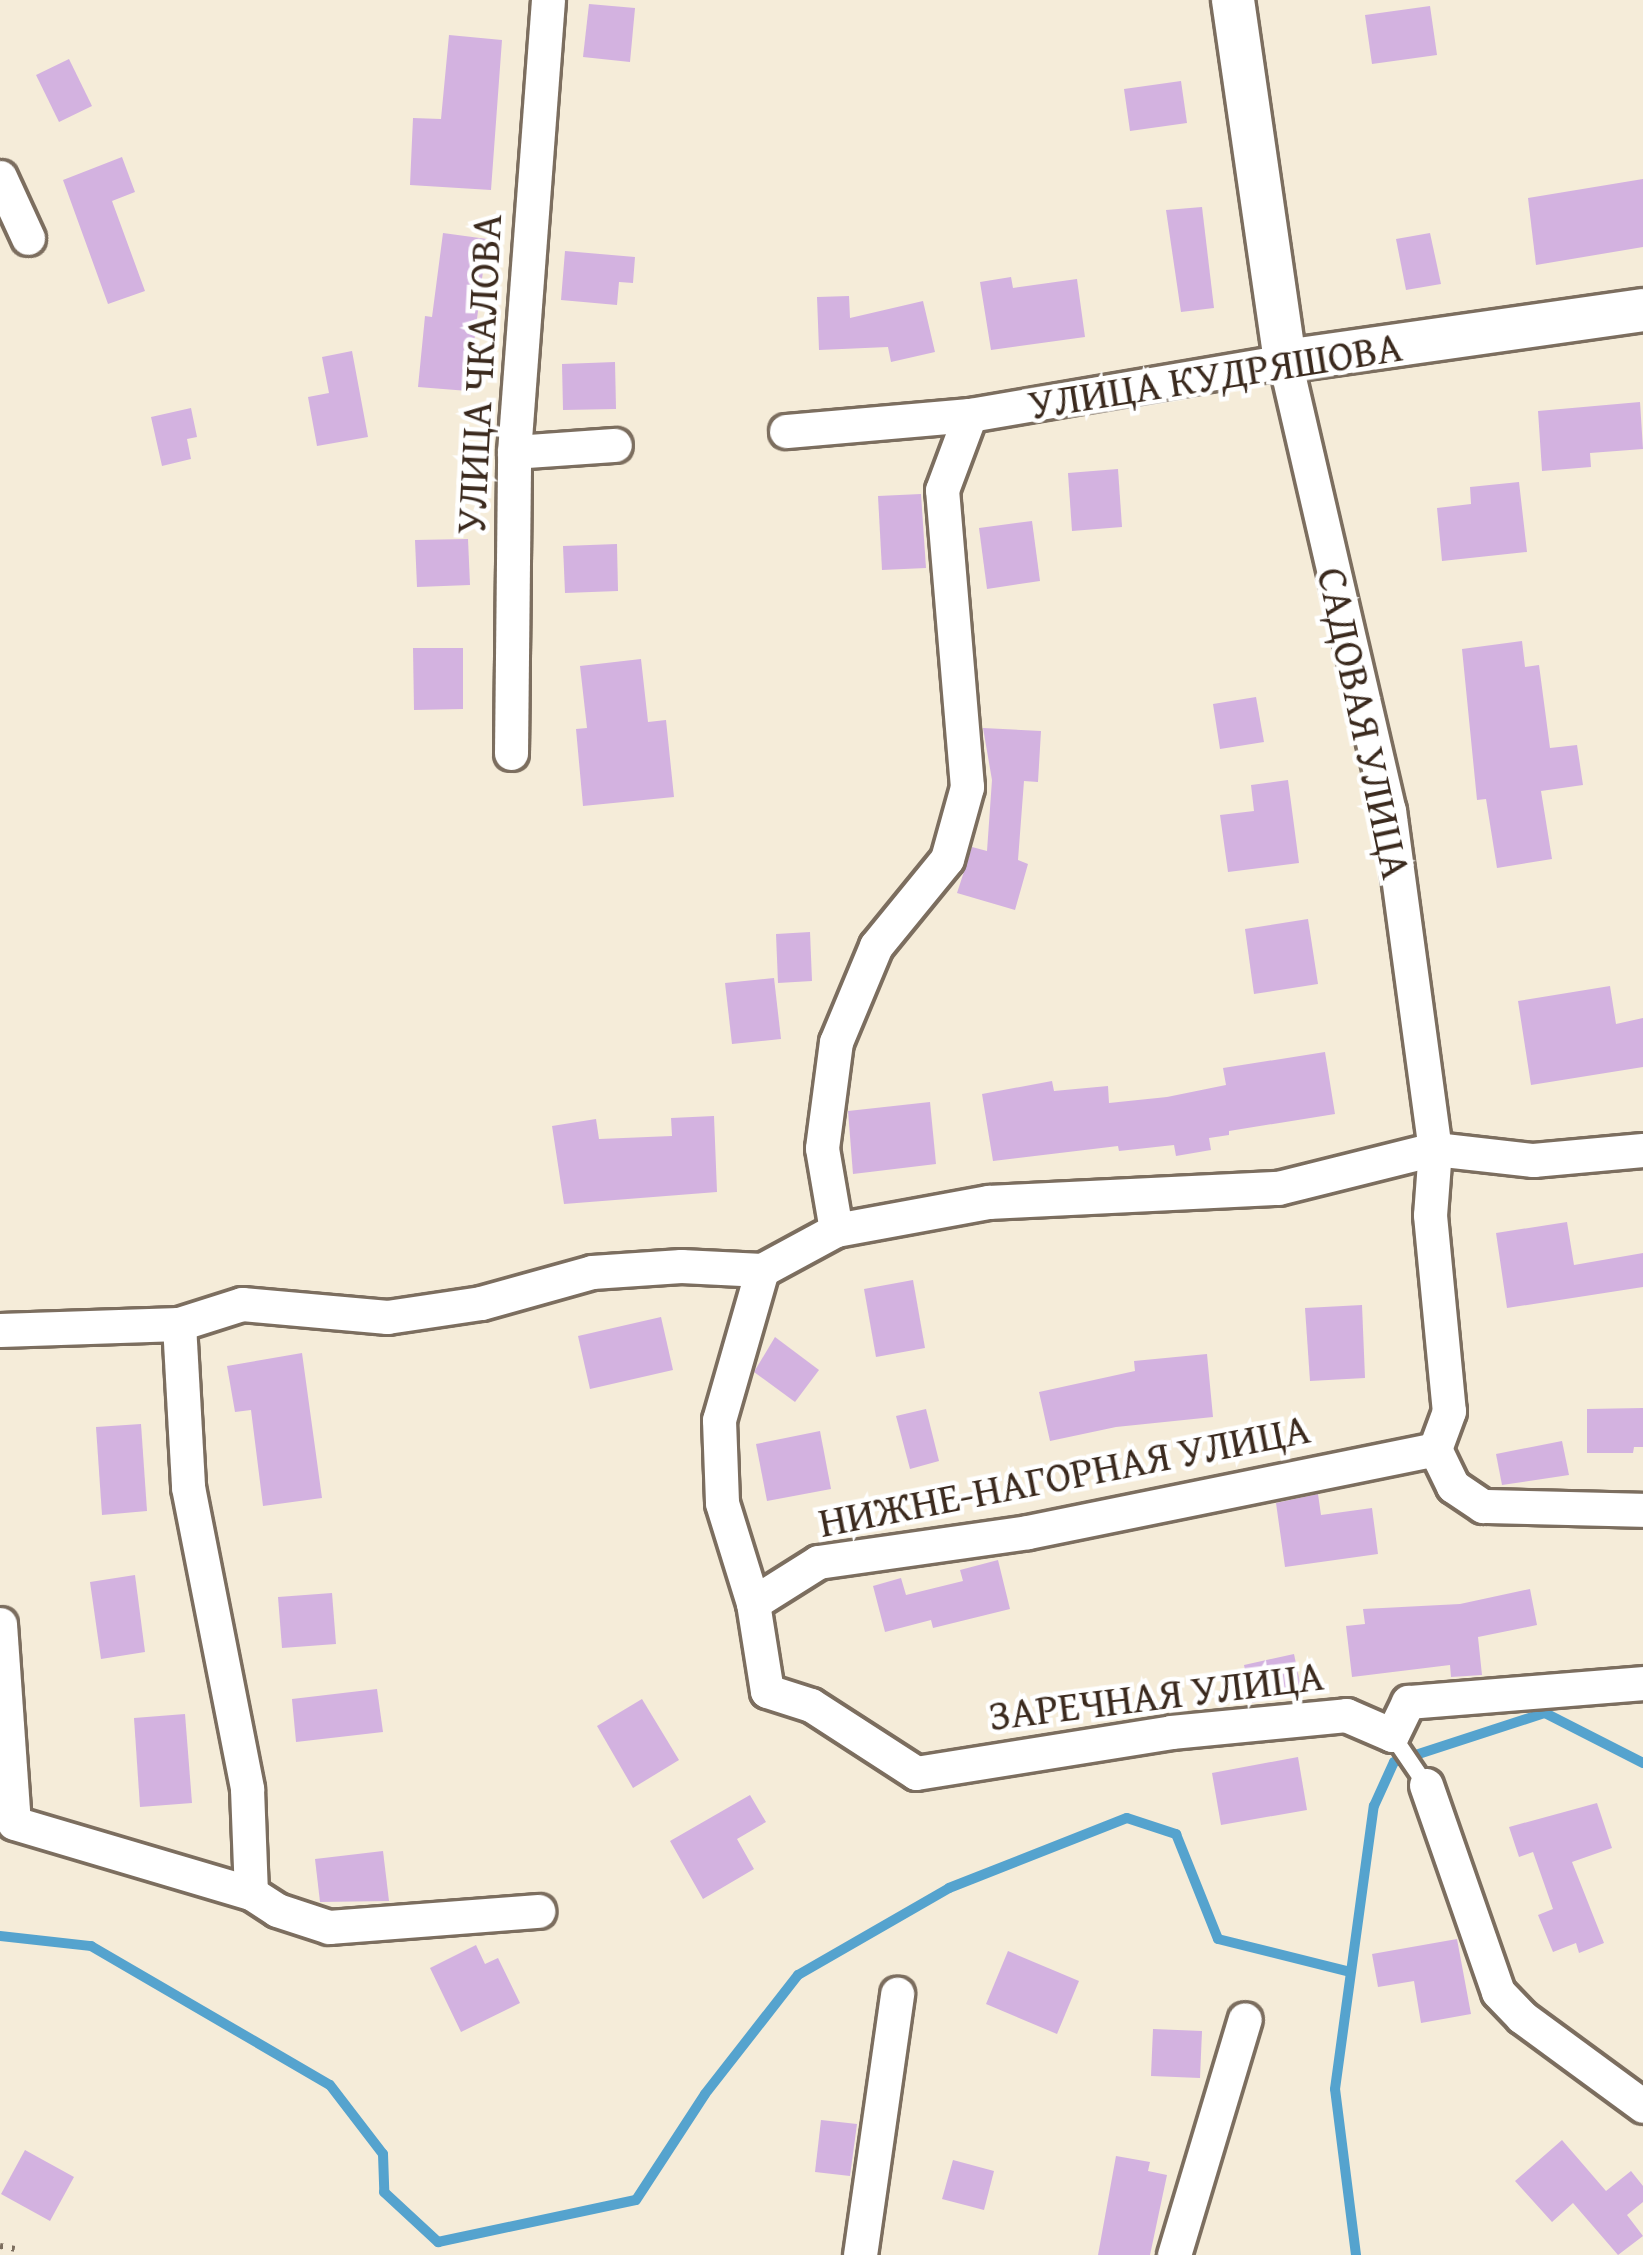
<!DOCTYPE html>
<meta charset="utf-8">
<style>
body{margin:0}
#map{position:relative;width:1643px;height:2255px;overflow:hidden;background:#f5ecd9;font-family:"Gentium Book Plus",serif}
div>[style]{position:absolute}
[style*='--x']{left:calc(var(--x)*1px);top:calc(var(--y)*1px);width:calc(var(--w)*1px);rotate:calc(var(--a)*1deg)}
.stream>*{height:10px;margin:-5px;padding:0 5px;transform-origin:5px;border-radius:5px;background:#55a3ce}
.building>*{inset:0;background:#d3b2e0}
.path>*{height:6px;margin-top:-3px;transform-origin:0;background:repeating-linear-gradient(90deg,#7c6e5f 0 3px,transparent 0 12px)}
.roads{filter:drop-shadow(3px 0 #7c6e5f) drop-shadow(-3px 0 #7c6e5f) drop-shadow(0 3px #7c6e5f) drop-shadow(0 -3px #7c6e5f)}
.service>*{height:16px;margin:-8px;padding:0 8px;transform-origin:8px;border-radius:8px;background:#fff}
.minor>*{height:33px;margin:-16.5px;padding:0 16.5px;transform-origin:16.5px;border-radius:16.5px;background:#fff}
.tertiary>*{height:42px;margin:-21px;padding:0 21px;transform-origin:21px;border-radius:21px;background:#fff}
span{translate:-50% -50%;white-space:nowrap;text-align:center;line-height:1.15;-webkit-text-stroke:9px #fff;paint-order:stroke}
.street-label{font-size:42px;color:#3b2a1e}
</style>
<div id="map">
<div class="stream">
<i style="--x:0;--y:1936;--w:92;--a:6.3"></i>
<i style="--x:91;--y:1946;--w:276;--a:30.2"></i>
<i style="--x:330;--y:2085;--w:87;--a:52.5"></i>
<i style="--x:383;--y:2154;--w:38;--a:88"></i>
<i style="--x:384;--y:2192;--w:74;--a:42.8"></i>
<i style="--x:438;--y:2242;--w:202;--a:-12"></i>
<i style="--x:636;--y:2200;--w:126;--a:-56.9"></i>
<i style="--x:705;--y:2094;--w:151;--a:-52"></i>
<i style="--x:798;--y:1975;--w:174;--a:-29.9"></i>
<i style="--x:949;--y:1888;--w:191;--a:-21.5"></i>
<i style="--x:1127;--y:1818;--w:52;--a:18.1"></i>
<i style="--x:1176;--y:1834;--w:113;--a:68.2"></i>
<i style="--x:1218;--y:1939;--w:136;--a:14"></i>
<i style="--x:1356;--y:2255;--w:167;--a:-97.2"></i>
<i style="--x:1335;--y:2089;--w:286;--a:-82.2"></i>
<i style="--x:1374;--y:1806;--w:48;--a:-65.6"></i>
<i style="--x:1394;--y:1762;--w:159;--a:-18"></i>
<i style="--x:1545;--y:1713;--w:110;--a:27"></i>
</div>
<div class="building">
<i style="clip-path:polygon(589px 4px,635px 8px,630px 62px,583px 57px)"></i>
<i style="clip-path:polygon(1430px 6px,1437px 55px,1372px 64px,1365px 15px)"></i>
<i style="clip-path:polygon(449px 35px,502px 40px,491px 190px,410px 185px,413px 118px,441px 119px)"></i>
<i style="clip-path:polygon(69px 59px,92px 106px,59px 122px,36px 75px)"></i>
<i style="clip-path:polygon(1181px 81px,1187px 123px,1130px 131px,1124px 89px)"></i>
<i style="clip-path:polygon(122px 157px,135px 192px,112px 201px,145px 291px,108px 304px,63px 180px)"></i>
<i style="clip-path:polygon(1643px 179px,1643px 247px,1536px 265px,1528px 198px)"></i>
<i style="clip-path:polygon(1202px 207px,1214px 308px,1181px 312px,1166px 210px)"></i>
<i style="clip-path:polygon(443px 233px,487px 239px,468px 391px,418px 387px,425px 316px,432px 317px)"></i>
<i style="clip-path:polygon(1430px 233px,1441px 284px,1406px 290px,1396px 239px)"></i>
<i style="clip-path:polygon(565px 251px,635px 257px,633px 283px,619px 282px,617px 305px,561px 300px)"></i>
<i style="clip-path:polygon(1011px 277px,1013px 288px,1077px 279px,1085px 337px,991px 350px,980px 282px)"></i>
<i style="clip-path:polygon(849px 296px,850px 318px,923px 301px,935px 352px,891px 362px,888px 347px,819px 350px,817px 297px)"></i>
<i style="clip-path:polygon(352px 351px,368px 437px,317px 446px,308px 397px,329px 393px,322px 357px)"></i>
<i style="clip-path:polygon(615px 362px,616px 409px,563px 410px,562px 364px)"></i>
<i style="clip-path:polygon(1640px 402px,1643px 449px,1590px 453px,1591px 467px,1542px 471px,1538px 411px)"></i>
<i style="clip-path:polygon(191px 408px,197px 437px,187px 439px,191px 459px,162px 466px,151px 417px)"></i>
<i style="clip-path:polygon(1118px 469px,1122px 527px,1072px 531px,1068px 473px)"></i>
<i style="clip-path:polygon(1519px 482px,1527px 552px,1442px 561px,1437px 508px,1471px 504px,1470px 487px)"></i>
<i style="clip-path:polygon(921px 494px,926px 568px,882px 570px,878px 496px)"></i>
<i style="clip-path:polygon(1032px 521px,1040px 581px,987px 589px,979px 528px)"></i>
<i style="clip-path:polygon(468px 539px,470px 585px,417px 587px,415px 540px)"></i>
<i style="clip-path:polygon(617px 544px,618px 591px,565px 593px,563px 546px)"></i>
<i style="clip-path:polygon(1522px 641px,1525px 667px,1539px 665px,1550px 748px,1577px 745px,1583px 785px,1541px 791px,1552px 859px,1497px 868px,1486px 799px,1477px 800px,1462px 649px)"></i>
<i style="clip-path:polygon(413px 648px,463px 648px,463px 709px,414px 710px)"></i>
<i style="clip-path:polygon(641px 659px,648px 722px,666px 720px,674px 797px,583px 806px,576px 729px,587px 728px,580px 666px)"></i>
<i style="clip-path:polygon(1256px 697px,1264px 742px,1220px 749px,1213px 704px)"></i>
<i style="clip-path:polygon(983px 728px,1041px 731px,1038px 782px,1024px 781px,1018px 860px,1028px 864px,1015px 910px,957px 893px,972px 847px,987px 851px,992px 780px)"></i>
<i style="clip-path:polygon(1288px 780px,1299px 863px,1228px 872px,1220px 815px,1254px 811px,1251px 785px)"></i>
<i style="clip-path:polygon(1308px 919px,1318px 984px,1254px 994px,1245px 929px)"></i>
<i style="clip-path:polygon(810px 932px,812px 981px,778px 983px,776px 934px)"></i>
<i style="clip-path:polygon(774px 978px,781px 1039px,732px 1044px,725px 983px)"></i>
<i style="clip-path:polygon(1610px 986px,1616px 1024px,1643px 1018px,1643px 1067px,1531px 1085px,1518px 1001px)"></i>
<i style="clip-path:polygon(1325px 1052px,1335px 1114px,1229px 1131px,1229px 1135px,1209px 1138px,1211px 1150px,1176px 1156px,1174px 1145px,1119px 1151px,1118px 1146px,993px 1161px,982px 1094px,1052px 1081px,1054px 1091px,1108px 1086px,1109px 1103px,1167px 1097px,1226px 1085px,1223px 1068px)"></i>
<i style="clip-path:polygon(930px 1102px,936px 1164px,853px 1174px,848px 1111px)"></i>
<i style="clip-path:polygon(714px 1116px,717px 1192px,564px 1204px,552px 1126px,596px 1119px,599px 1139px,672px 1136px,671px 1118px)"></i>
<i style="clip-path:polygon(1567px 1222px,1574px 1265px,1643px 1253px,1643px 1287px,1507px 1308px,1496px 1233px)"></i>
<i style="clip-path:polygon(913px 1280px,925px 1348px,876px 1357px,864px 1289px)"></i>
<i style="clip-path:polygon(1362px 1305px,1365px 1378px,1310px 1381px,1305px 1308px)"></i>
<i style="clip-path:polygon(661px 1317px,673px 1370px,590px 1389px,578px 1336px)"></i>
<i style="clip-path:polygon(775px 1337px,819px 1370px,795px 1402px,754px 1372px)"></i>
<i style="clip-path:polygon(302px 1353px,322px 1498px,263px 1506px,251px 1410px,235px 1412px,227px 1366px)"></i>
<i style="clip-path:polygon(1207px 1354px,1213px 1417px,1116px 1427px,1050px 1441px,1039px 1392px,1135px 1371px,1134px 1361px)"></i>
<i style="clip-path:polygon(1643px 1408px,1643px 1447px,1634px 1447px,1633px 1453px,1587px 1453px,1587px 1409px)"></i>
<i style="clip-path:polygon(926px 1409px,939px 1461px,910px 1469px,896px 1416px)"></i>
<i style="clip-path:polygon(141px 1424px,147px 1511px,102px 1515px,96px 1427px)"></i>
<i style="clip-path:polygon(820px 1431px,831px 1489px,767px 1501px,756px 1444px)"></i>
<i style="clip-path:polygon(1562px 1441px,1569px 1475px,1502px 1485px,1496px 1454px)"></i>
<i style="clip-path:polygon(1318px 1494px,1321px 1515px,1372px 1508px,1378px 1554px,1285px 1567px,1276px 1503px)"></i>
<i style="clip-path:polygon(998px 1560px,1010px 1609px,933px 1628px,931px 1620px,885px 1632px,873px 1586px,901px 1578px,906px 1595px,963px 1581px,960px 1570px)"></i>
<i style="clip-path:polygon(135px 1575px,145px 1652px,101px 1659px,90px 1582px)"></i>
<i style="clip-path:polygon(1530px 1589px,1537px 1625px,1478px 1637px,1482px 1675px,1451px 1677px,1450px 1665px,1352px 1677px,1346px 1626px,1365px 1624px,1363px 1609px,1460px 1604px)"></i>
<i style="clip-path:polygon(332px 1593px,336px 1644px,282px 1648px,278px 1597px)"></i>
<i style="clip-path:polygon(1294px 1654px,1302px 1692px,1252px 1703px,1244px 1665px)"></i>
<i style="clip-path:polygon(377px 1689px,383px 1732px,296px 1742px,292px 1699px)"></i>
<i style="clip-path:polygon(642px 1699px,679px 1760px,633px 1788px,597px 1726px)"></i>
<i style="clip-path:polygon(185px 1714px,192px 1803px,140px 1807px,134px 1718px)"></i>
<i style="clip-path:polygon(1298px 1757px,1307px 1810px,1221px 1825px,1212px 1773px)"></i>
<i style="clip-path:polygon(750px 1795px,766px 1822px,737px 1839px,754px 1869px,703px 1899px,670px 1841px)"></i>
<i style="clip-path:polygon(1597px 1803px,1612px 1848px,1572px 1862px,1604px 1943px,1579px 1953px,1576px 1943px,1553px 1952px,1538px 1915px,1553px 1909px,1533px 1852px,1519px 1857px,1509px 1827px)"></i>
<i style="clip-path:polygon(383px 1851px,389px 1901px,320px 1902px,315px 1859px)"></i>
<i style="clip-path:polygon(1457px 1939px,1471px 2014px,1421px 2023px,1414px 1981px,1378px 1987px,1372px 1954px)"></i>
<i style="clip-path:polygon(476px 1945px,485px 1964px,498px 1958px,520px 2003px,461px 2032px,430px 1968px)"></i>
<i style="clip-path:polygon(1008px 1951px,1079px 1981px,1057px 2034px,986px 2004px)"></i>
<i style="clip-path:polygon(1153px 2029px,1202px 2031px,1200px 2078px,1151px 2076px)"></i>
<i style="clip-path:polygon(821px 2120px,857px 2124px,850px 2176px,815px 2172px)"></i>
<i style="clip-path:polygon(1562px 2140px,1606px 2191px,1631px 2171px,1643px 2186px,1643px 2202px,1627px 2215px,1643px 2236px,1618px 2255px,1573px 2203px,1552px 2222px,1515px 2181px)"></i>
<i style="clip-path:polygon(25px 2150px,74px 2177px,50px 2221px,1px 2194px)"></i>
<i style="clip-path:polygon(1116px 2156px,1150px 2162px,1148px 2171px,1167px 2175px,1150px 2255px,1098px 2255px)"></i>
<i style="clip-path:polygon(953px 2160px,994px 2171px,984px 2210px,942px 2199px)"></i>
</div>
<div class="path">
<i style="--x:0;--y:2246;--w:15;--a:11"></i>
</div>
<div class="roads">
<div class="service">
<i style="--x:1392;--y:1735;--w:60;--a:55.8"></i>
</div>
<div class="minor">
<i style="--x:0;--y:177;--w:67;--a:65.3"></i>
<i style="--x:786;--y:431;--w:185;--a:-5"></i>
<i style="--x:970;--y:415;--w:320;--a:-9.7"></i>
<i style="--x:1285;--y:361;--w:461;--a:77"></i>
<i style="--x:1389;--y:810;--w:342;--a:82.3"></i>
<i style="--x:1435;--y:1149;--w:66;--a:94.3"></i>
<i style="--x:1430;--y:1215;--w:197;--a:84.5"></i>
<i style="--x:1449;--y:1411;--w:40;--a:110.2"></i>
<i style="--x:514;--y:452;--w:101;--a:-4"></i>
<i style="--x:511;--y:753;--w:301;--a:-89.4"></i>
<i style="--x:514;--y:452;--w:453;--a:-85.7"></i>
<i style="--x:836;--y:1230;--w:83;--a:-99.7"></i>
<i style="--x:822;--y:1148;--w:107;--a:-82.5"></i>
<i style="--x:836;--y:1042;--w:104;--a:-67.4"></i>
<i style="--x:876;--y:946;--w:112;--a:-50.8"></i>
<i style="--x:947;--y:859;--w:75;--a:-74.5"></i>
<i style="--x:967;--y:787;--w:298;--a:-94.8"></i>
<i style="--x:942;--y:490;--w:80;--a:-69.5"></i>
<i style="--x:762;--y:1270;--w:156;--a:106"></i>
<i style="--x:719;--y:1420;--w:83;--a:87.9"></i>
<i style="--x:722;--y:1503;--w:105;--a:72.8"></i>
<i style="--x:753;--y:1603;--w:89;--a:81"></i>
<i style="--x:767;--y:1691;--w:46;--a:17.7"></i>
<i style="--x:811;--y:1705;--w:125;--a:32.9"></i>
<i style="--x:916;--y:1773;--w:258;--a:-9.1"></i>
<i style="--x:1171;--y:1732;--w:176;--a:-5.5"></i>
<i style="--x:1346;--y:1715;--w:50;--a:23.5"></i>
<i style="--x:1392;--y:1735;--w:37;--a:-64"></i>
<i style="--x:1408;--y:1702;--w:236;--a:-4.6"></i>
<i style="--x:179;--y:1324;--w:163;--a:86.8"></i>
<i style="--x:188;--y:1487;--w:308;--a:78.9"></i>
<i style="--x:247;--y:1789;--w:104;--a:87.8"></i>
<i style="--x:0;--y:1330;--w:179;--a:-1.9"></i>
<i style="--x:179;--y:1324;--w:66;--a:-17.6"></i>
<i style="--x:242;--y:1304;--w:146;--a:5.1"></i>
<i style="--x:387;--y:1317;--w:95;--a:-8.5"></i>
<i style="--x:481;--y:1303;--w:115;--a:-15.6"></i>
<i style="--x:592;--y:1272;--w:89;--a:-3.9"></i>
<i style="--x:681;--y:1266;--w:81;--a:2.8"></i>
<i style="--x:762;--y:1270;--w:84;--a:-28.4"></i>
<i style="--x:836;--y:1230;--w:156;--a:-10.4"></i>
<i style="--x:989;--y:1202;--w:289;--a:-2.8"></i>
<i style="--x:1278;--y:1188;--w:162;--a:-14"></i>
<i style="--x:1435;--y:1149;--w:99;--a:6.4"></i>
<i style="--x:1533;--y:1160;--w:110;--a:-5.2"></i>
<i style="--x:1435;--y:1449;--w:41;--a:64.1"></i>
<i style="--x:1453;--y:1486;--w:36;--a:34"></i>
<i style="--x:1483;--y:1506;--w:160;--a:1.4"></i>
<i style="--x:753;--y:1603;--w:77;--a:-32.2"></i>
<i style="--x:818;--y:1562;--w:212;--a:-8.1"></i>
<i style="--x:1028;--y:1532;--w:415;--a:-11.5"></i>
<i style="--x:0;--y:1624;--w:199;--a:86"></i>
<i style="--x:14;--y:1823;--w:247;--a:16.5"></i>
<i style="--x:251;--y:1893;--w:31;--a:33"></i>
<i style="--x:277;--y:1910;--w:55;--a:18.1"></i>
<i style="--x:329;--y:1927;--w:210;--a:-4.4"></i>
<i style="--x:1426;--y:1785;--w:219;--a:70.8"></i>
<i style="--x:1498;--y:1992;--w:35;--a:46"></i>
<i style="--x:1522;--y:2017;--w:150;--a:36.3"></i>
<i style="--x:860;--y:2255;--w:264;--a:-81.9"></i>
<i style="--x:1174;--y:2255;--w:246;--a:-73.3"></i>
</div>
<div class="tertiary">
<i style="--x:1233;--y:0;--w:365;--a:81.8"></i>
<i style="--x:1285;--y:361;--w:362;--a:-8.1"></i>
</div>
</div>
<div class="street-label">
<span style="left:478px;top:374px;rotate:-87deg">УЛИЦА ЧКАЛОВА</span>
<span style="left:1215px;top:375px;rotate:-9deg">УЛИЦА КУДРЯШОВА</span>
<span style="left:1365px;top:723px;rotate:78deg">САДОВАЯ УЛИЦА</span>
<span style="left:1064px;top:1475px;rotate:-11deg">НИЖНЕ-НАГОРНАЯ УЛИЦА</span>
<span style="left:1156px;top:1695px;rotate:-7deg">ЗАРЕЧНАЯ УЛИЦА</span>
</div>
</div>
